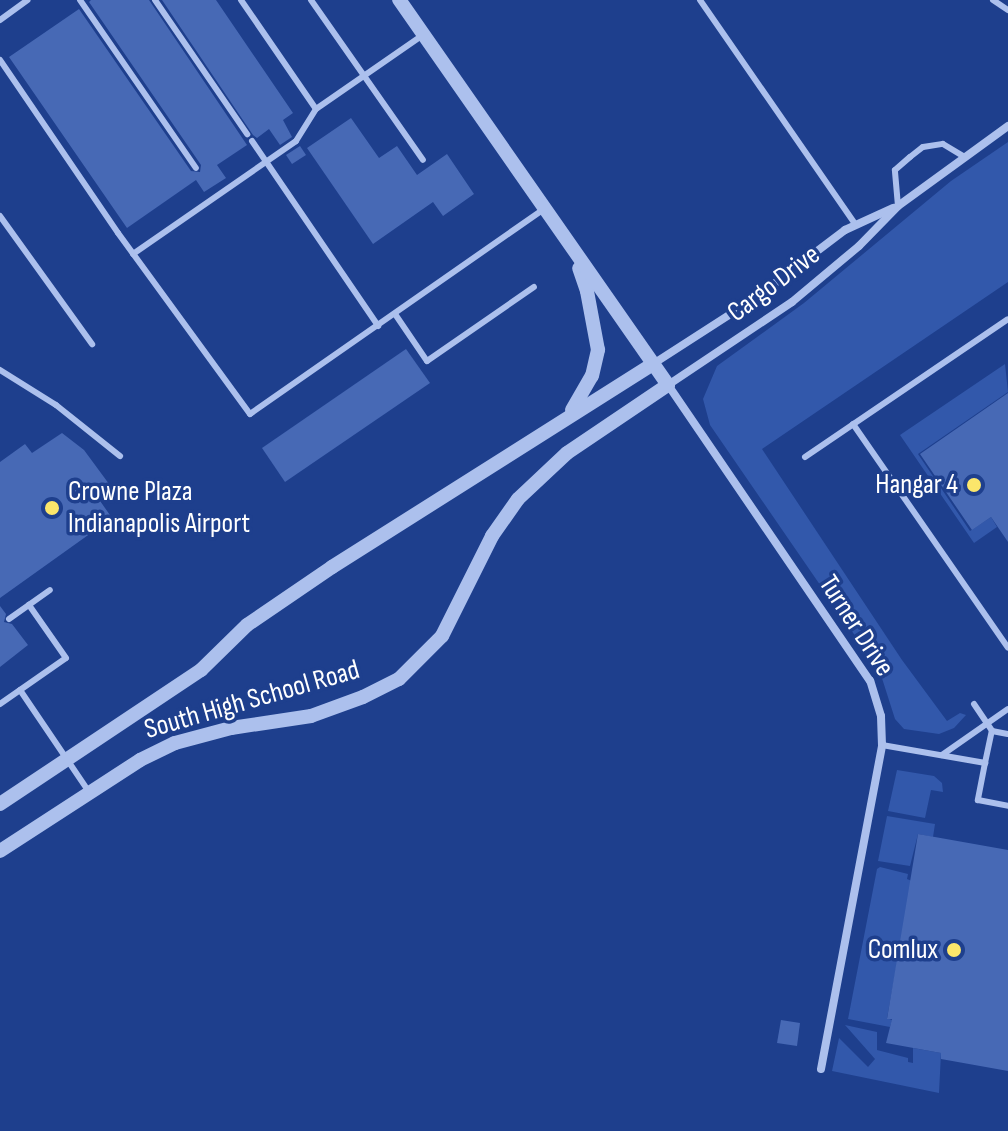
<!DOCTYPE html>
<style>
body{margin:0}
#map{position:relative;width:1008px;height:1131px;overflow:hidden;background:#1e3f8d;font-family:"Sofia Sans Condensed",sans-serif}
div>[style]{position:absolute}
[style*='--x']{left:calc(var(--x)*1px);top:calc(var(--y)*1px);width:calc(var(--w)*1px);rotate:calc(var(--a)*1deg)}
.green>*{inset:0;background:#3258ab}
.building>*{inset:0;background:#4769b5}
.service>*{height:6px;margin:-3px;padding:0 3px;transform-origin:3px;border-radius:3px;background:#acc0ed}
.minor>*{height:8px;margin:-4px;padding:0 4px;transform-origin:4px;border-radius:4px;background:#acc0ed}
.tertiary>*{height:14px;margin:-7px;padding:0 7px;transform-origin:7px;border-radius:7px;background:#acc0ed}
.dots>*{width:22px;height:22px;translate:-50% -50%;box-sizing:border-box;border:4px solid #1e3f8d;border-radius:50%}
span{translate:-50% -50%;white-space:nowrap;text-align:center;line-height:1.15;-webkit-text-stroke:7px #1e3f8d;paint-order:stroke}
.street-label{font-size:28px;color:#fff}
.poi-label{font-size:28px;color:#fff}
.right{translate:-100% -50%;text-align:right}
.left{translate:0 -50%;text-align:left}
</style>
<div id="map">
<div class="green">
<i style="clip-path:polygon(1008px 142px,1008px 282px,762px 449px,902px 660px,947px 721px,960px 713px,966px 715px,954px 728px,939px 734px,904px 729px,895px 719px,880px 672px,710px 425px,703px 399px,717px 366px,804px 303px,951px 181px)"></i>
<i style="clip-path:polygon(1005px 364px,1008px 392px,918px 454px,970px 531px,991px 517px,997px 527px,974px 543px,900px 435px)"></i>
<i style="clip-path:polygon(897px 770px,934px 776px,942px 783px,943px 792px,931px 790px,925px 818px,888px 811px)"></i>
<i style="clip-path:polygon(887px 816px,935px 824px,933px 837px,918px 834px,910px 866px,878px 861px)"></i>
<i style="clip-path:polygon(880px 867px,908px 874px,907px 879px,912px 881px,887px 1018px,892px 1020px,890px 1027px,848px 1019px,877px 869px)"></i>
<i style="clip-path:polygon(845px 1025px,877px 1032px,877px 1050px,908px 1058px,908px 1062px,913px 1063px,913px 1048px,941px 1053px,939px 1093px,832px 1071px,839px 1038px,868px 1067px,875px 1059px)"></i>
</div>
<div class="building">
<i style="clip-path:polygon(91px 0,149px 0,247px 145px,217px 165px,226px 178px,204px 192px,196px 180px,127px 228px,9px 57px,79px 9px,191px 171px,200px 172px,201px 165px,89px 2px)"></i>
<i style="clip-path:polygon(162px 0,216px 0,293px 113px,283px 120px,292px 137px,280px 145px,269px 129px,257px 138px,253px 135px)"></i>
<i style="clip-path:polygon(351px 118px,379px 158px,397px 146px,417px 175px,447px 154px,474px 194px,443px 216px,433px 202px,373px 244px,307px 148px)"></i>
<i style="clip-path:polygon(300px 146px,306px 155px,292px 164px,286px 155px)"></i>
<i style="clip-path:polygon(406px 349px,430px 383px,285px 482px,262px 448px)"></i>
<i style="clip-path:polygon(1008px 393px,1008px 542px,991px 517px,972px 530px,920px 454px)"></i>
<i style="clip-path:polygon(62px 433px,84px 450px,112px 488px,98px 498px,112px 518px,0 598px,0 462px,25px 444px,32px 453px)"></i>
<i style="clip-path:polygon(0 606px,6px 614px,4px 622px,12px 624px,28px 645px,0 667px)"></i>
<i style="clip-path:polygon(918px 834px,1008px 850px,1008px 1071px,941px 1059px,941px 1053px,886px 1043px,892px 1019px,887px 1019px)"></i>
<i style="clip-path:polygon(781px 1020px,800px 1023px,797px 1046px,777px 1043px)"></i>
</div>
<div class="service">
<i style="--x:80;--y:0;--w:204;--a:55.4"></i>
<i style="--x:155;--y:0;--w:163;--a:55.5"></i>
<i style="--x:241;--y:0;--w:132;--a:55.5"></i>
<i style="--x:316;--y:109;--w:130;--a:-34.7"></i>
<i style="--x:311;--y:0;--w:195;--a:55"></i>
<i style="--x:700;--y:0;--w:274;--a:55.3"></i>
<i style="--x:993;--y:0;--w:18;--a:34"></i>
<i style="--x:0;--y:20;--w:34;--a:-36"></i>
<i style="--x:0;--y:60;--w:209;--a:55.7"></i>
<i style="--x:118;--y:233;--w:224;--a:53.9"></i>
<i style="--x:250;--y:414;--w:358;--a:-34.9"></i>
<i style="--x:252;--y:141;--w:224;--a:55.7"></i>
<i style="--x:898;--y:206;--w:36;--a:-95"></i>
<i style="--x:895;--y:170;--w:20;--a:-41"></i>
<i style="--x:910;--y:157;--w:16;--a:-38"></i>
<i style="--x:923;--y:147;--w:20;--a:-9"></i>
<i style="--x:943;--y:144;--w:26;--a:31"></i>
<i style="--x:0;--y:216;--w:158;--a:54.3"></i>
<i style="--x:133;--y:254;--w:198;--a:-34.7"></i>
<i style="--x:296;--y:141;--w:38;--a:-58"></i>
<i style="--x:395;--y:314;--w:57;--a:55.8"></i>
<i style="--x:427;--y:361;--w:130;--a:-34.7"></i>
<i style="--x:0;--y:370;--w:66;--a:32"></i>
<i style="--x:56;--y:405;--w:82;--a:38.6"></i>
<i style="--x:853;--y:424;--w:272;--a:55.3"></i>
<i style="--x:805;--y:457;--w:245;--a:-34.2"></i>
<i style="--x:9;--y:619;--w:50;--a:-35.3"></i>
<i style="--x:20;--y:690;--w:123;--a:55.9"></i>
<i style="--x:0;--y:704;--w:80;--a:-34.9"></i>
<i style="--x:66;--y:658;--w:65;--a:-124.9"></i>
<i style="--x:974;--y:704;--w:32;--a:56"></i>
<i style="--x:992;--y:731;--w:16;--a:11"></i>
<i style="--x:882;--y:745;--w:105;--a:9.9"></i>
<i style="--x:985;--y:763;--w:38;--a:101"></i>
<i style="--x:978;--y:800;--w:31;--a:11"></i>
<i style="--x:942;--y:755;--w:80;--a:-34.9"></i>
<i style="--x:985;--y:763;--w:33;--a:-78"></i>
</div>
<div class="minor">
<i style="--x:653;--y:364;--w:120;--a:-32.8"></i>
<i style="--x:754;--y:299;--w:114;--a:-37.2"></i>
<i style="--x:845;--y:230;--w:53;--a:-24.6"></i>
<i style="--x:821;--y:1069;--w:330;--a:-79.3"></i>
<i style="--x:882;--y:745;--w:29;--a:-92"></i>
<i style="--x:881;--y:716;--w:37;--a:-107"></i>
<i style="--x:870;--y:681;--w:358;--a:-124.3"></i>
<i style="--x:668;--y:385;--w:149;--a:-33.8"></i>
<i style="--x:792;--y:302;--w:87;--a:-39.9"></i>
<i style="--x:859;--y:246;--w:56;--a:-45.7"></i>
<i style="--x:898;--y:206;--w:136;--a:-36"></i>
</div>
<div class="tertiary">
<i style="--x:572;--y:410;--w:39;--a:-60"></i>
<i style="--x:592;--y:376;--w:27;--a:-77"></i>
<i style="--x:598;--y:350;--w:60;--a:-100.6"></i>
<i style="--x:587;--y:291;--w:24;--a:-109"></i>
<i style="--x:0;--y:804;--w:242;--a:-33.7"></i>
<i style="--x:201;--y:670;--w:64;--a:-44.4"></i>
<i style="--x:247;--y:625;--w:103;--a:-34.3"></i>
<i style="--x:332;--y:567;--w:380;--a:-32.3"></i>
<i style="--x:0;--y:851;--w:167;--a:-33"></i>
<i style="--x:140;--y:760;--w:39;--a:-26"></i>
<i style="--x:175;--y:743;--w:58;--a:-15"></i>
<i style="--x:231;--y:728;--w:81;--a:-8.5"></i>
<i style="--x:311;--y:716;--w:55;--a:-20.1"></i>
<i style="--x:363;--y:697;--w:40;--a:-26.6"></i>
<i style="--x:399;--y:679;--w:61;--a:-45"></i>
<i style="--x:442;--y:636;--w:112;--a:-63.4"></i>
<i style="--x:492;--y:536;--w:45;--a:-54.9"></i>
<i style="--x:518;--y:499;--w:67;--a:-43.2"></i>
<i style="--x:567;--y:453;--w:122;--a:-34"></i>
<i style="--x:668;--y:385;--w:470;--a:-124.9"></i>
</div>
<div class="dots">
<i style="left:974px;top:485px;background:#fbe66b"></i>
<i style="left:52px;top:508px;background:#fbe66b"></i>
<i style="left:954px;top:950px;background:#fbe66b"></i>
</div>
<div class="street-label">
<span style="left:774px;top:284px;rotate:-37deg">Cargo Drive</span>
<span style="left:856px;top:626px;rotate:57deg">Turner Drive</span>
<span style="left:252px;top:700px;rotate:-16deg">South High School Road</span>
</div>
<div class="poi-label">
<span class="right" style="left:958px;top:485px">Hangar 4</span>
<span class="left" style="left:68px;top:508px">Crowne Plaza<br>Indianapolis Airport</span>
<span class="right" style="left:938px;top:950px">Comlux</span>
</div>
</div>
